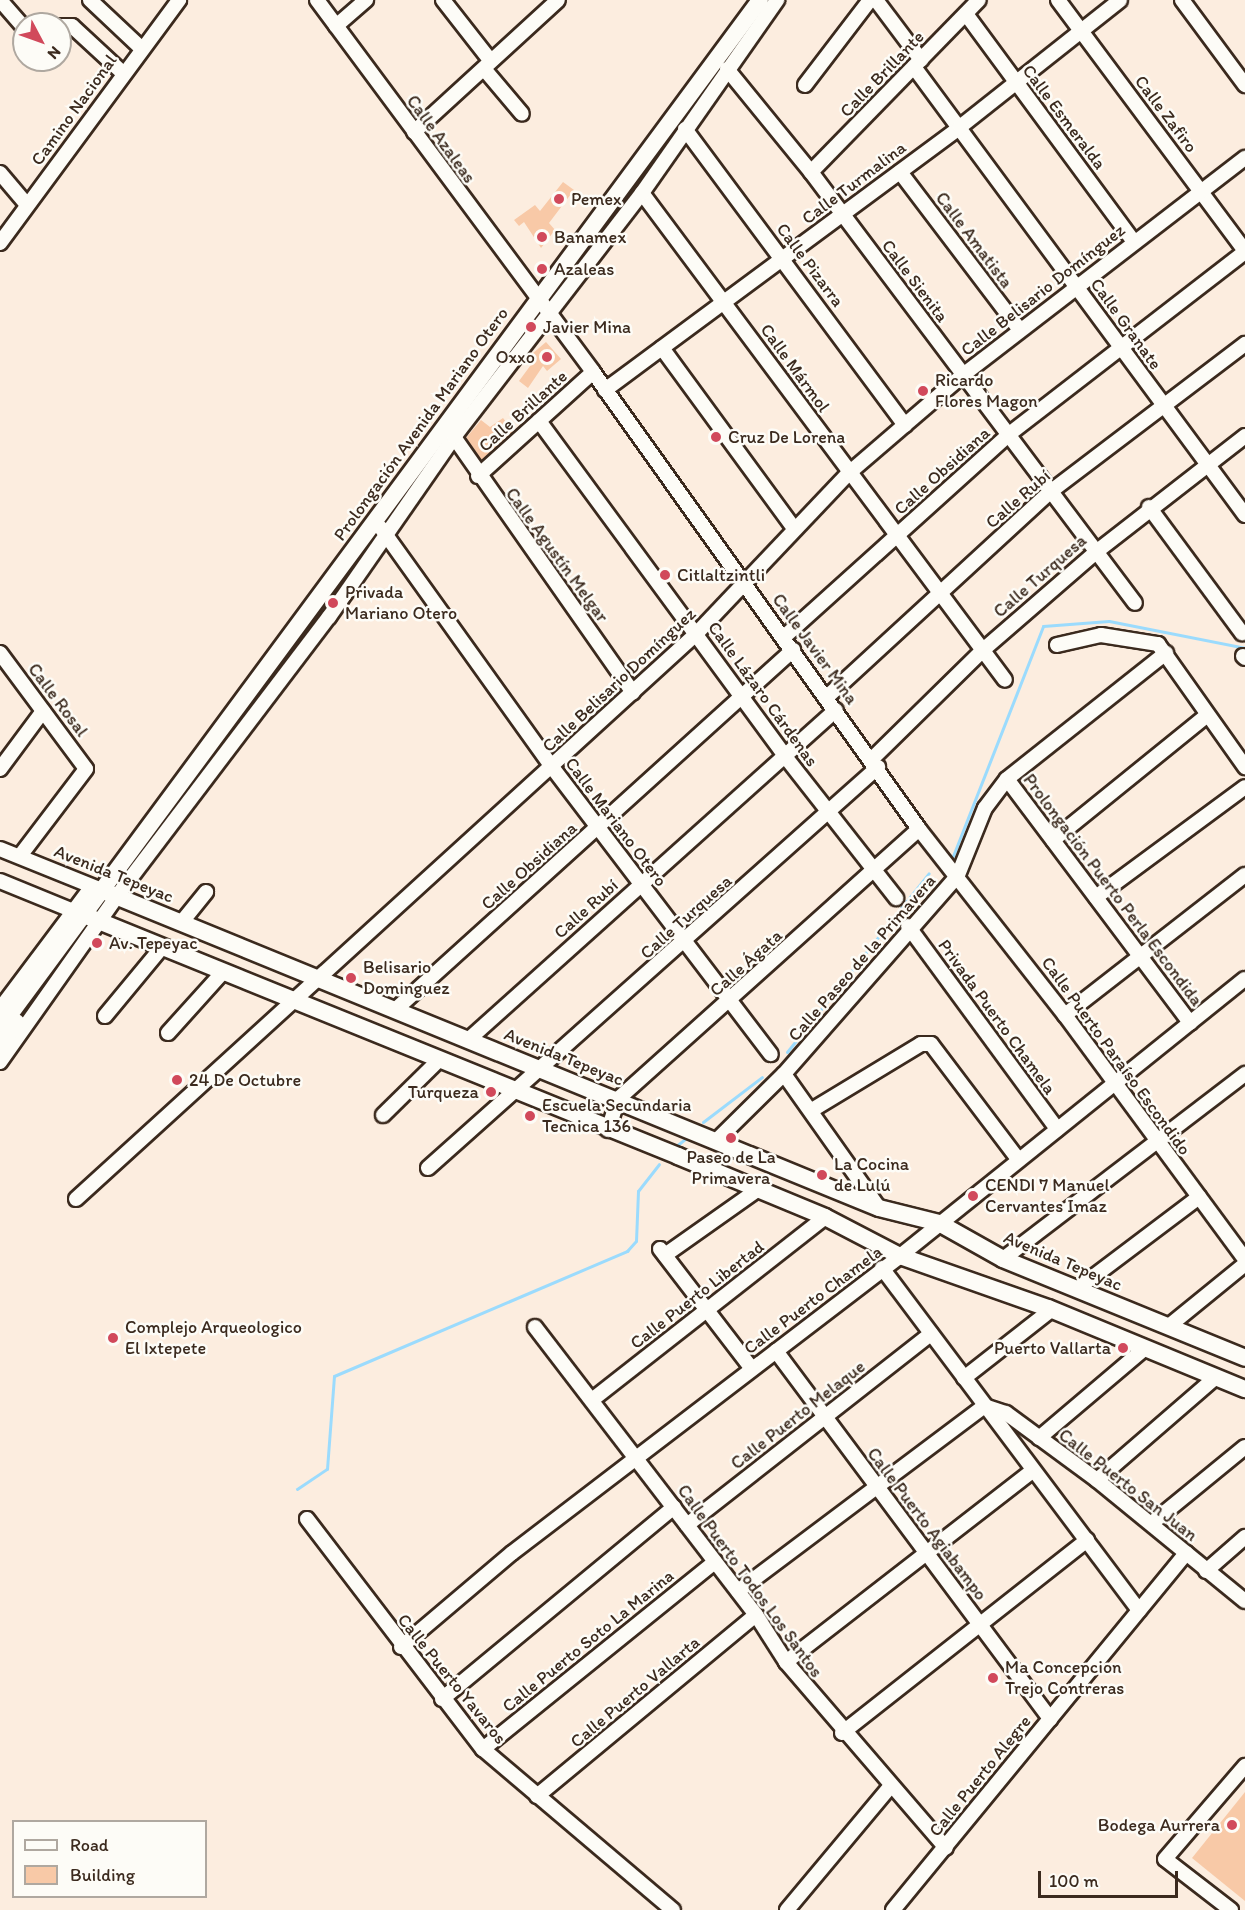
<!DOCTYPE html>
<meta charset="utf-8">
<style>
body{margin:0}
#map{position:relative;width:1245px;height:1910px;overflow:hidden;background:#fceddf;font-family:Itim,sans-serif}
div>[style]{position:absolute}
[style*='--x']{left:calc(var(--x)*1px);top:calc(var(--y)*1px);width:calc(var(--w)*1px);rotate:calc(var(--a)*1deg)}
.stream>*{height:3px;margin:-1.5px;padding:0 1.5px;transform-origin:1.5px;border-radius:1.5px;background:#9bdbfd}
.building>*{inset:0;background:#f8c9a7}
.roads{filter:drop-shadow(2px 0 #3b2a1e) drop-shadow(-2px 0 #3b2a1e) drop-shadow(0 2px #3b2a1e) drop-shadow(0 -2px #3b2a1e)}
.minor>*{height:14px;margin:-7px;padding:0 7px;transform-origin:7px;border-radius:7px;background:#fdfcf7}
.major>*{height:16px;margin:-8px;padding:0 8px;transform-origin:8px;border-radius:8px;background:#fdfcf7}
.dots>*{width:16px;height:16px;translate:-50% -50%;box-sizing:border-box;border:3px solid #fdfcf7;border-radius:50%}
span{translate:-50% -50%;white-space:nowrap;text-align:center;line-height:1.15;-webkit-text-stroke:5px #fdfcf7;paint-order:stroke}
.street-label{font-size:18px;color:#3b2a1e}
.poi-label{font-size:18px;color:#3b2a1e}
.left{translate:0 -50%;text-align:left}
.right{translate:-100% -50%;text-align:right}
.legend{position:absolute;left:12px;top:1820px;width:195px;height:78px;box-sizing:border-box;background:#fdfcf7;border:2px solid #afa8a0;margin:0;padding:8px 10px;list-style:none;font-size:18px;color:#3b2a1e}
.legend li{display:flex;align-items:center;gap:12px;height:30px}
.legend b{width:30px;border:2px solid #afa8a0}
.north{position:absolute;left:12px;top:12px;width:60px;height:60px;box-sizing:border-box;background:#fdfcf7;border:2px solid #afa8a0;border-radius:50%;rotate:131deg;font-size:16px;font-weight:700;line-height:24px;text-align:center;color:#3b2a1e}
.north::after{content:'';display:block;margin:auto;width:21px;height:27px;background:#d1495b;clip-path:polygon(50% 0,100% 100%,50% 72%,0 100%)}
.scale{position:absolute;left:1038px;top:1871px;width:140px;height:27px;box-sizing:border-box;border:3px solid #3b2a1e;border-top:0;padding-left:8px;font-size:18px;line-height:21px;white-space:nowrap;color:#3b2a1e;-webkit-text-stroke:4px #fdfcf7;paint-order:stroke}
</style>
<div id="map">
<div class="stream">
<i style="--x:953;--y:856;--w:247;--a:-68.6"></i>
<i style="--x:1043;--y:626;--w:66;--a:-4.3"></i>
<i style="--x:1109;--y:621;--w:139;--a:11.2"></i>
<i style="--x:787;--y:1052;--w:228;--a:-51.6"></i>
<i style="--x:703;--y:1122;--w:74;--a:-37.3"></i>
<i style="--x:675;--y:1147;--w:13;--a:-39"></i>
<i style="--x:297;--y:1489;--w:36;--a:-34"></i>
<i style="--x:327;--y:1469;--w:93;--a:-85.7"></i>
<i style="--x:334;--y:1376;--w:319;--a:-23.1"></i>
<i style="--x:627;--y:1251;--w:13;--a:-48"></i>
<i style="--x:636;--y:1241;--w:50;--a:-87.7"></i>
<i style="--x:638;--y:1191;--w:34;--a:-52"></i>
</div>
<div class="building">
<i style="clip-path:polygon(563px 182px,574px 190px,549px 223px,555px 230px,541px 248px,524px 222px,519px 226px,514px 220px,535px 205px,540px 211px)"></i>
<i style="clip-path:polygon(546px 342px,561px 359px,547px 371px,543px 366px,528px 388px,519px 381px,536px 358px,532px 354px)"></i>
<i style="clip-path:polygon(503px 418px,514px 432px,482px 461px,466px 438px,481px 420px,490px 427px)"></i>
<i style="clip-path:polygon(1245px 1792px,1245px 1901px,1192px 1858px)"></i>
</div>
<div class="roads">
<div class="minor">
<i style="--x:0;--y:0;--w:37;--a:49"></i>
<i style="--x:90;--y:0;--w:71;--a:43.3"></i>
<i style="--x:317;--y:0;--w:463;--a:53.4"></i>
<i style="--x:593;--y:372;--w:561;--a:54.5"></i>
<i style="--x:919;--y:829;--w:236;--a:51.9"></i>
<i style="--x:1065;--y:1015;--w:303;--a:53.6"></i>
<i style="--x:443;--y:0;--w:76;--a:51.9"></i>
<i style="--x:876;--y:0;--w:75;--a:53.1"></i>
<i style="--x:1058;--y:0;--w:313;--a:53.3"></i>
<i style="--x:1182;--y:0;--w:106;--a:53.5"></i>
<i style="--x:966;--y:14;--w:283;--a:53.6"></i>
<i style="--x:60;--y:26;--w:12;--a:0"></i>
<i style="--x:72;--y:26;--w:69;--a:42.7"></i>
<i style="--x:336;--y:26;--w:40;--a:-41"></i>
<i style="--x:914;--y:67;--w:557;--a:53.54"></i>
<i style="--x:727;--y:69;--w:133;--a:50.8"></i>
<i style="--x:811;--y:172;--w:539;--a:53.07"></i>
<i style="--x:485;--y:70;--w:57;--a:49.9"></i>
<i style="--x:805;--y:85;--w:107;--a:-52.6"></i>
<i style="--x:685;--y:129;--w:369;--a:53.4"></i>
<i style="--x:414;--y:132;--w:195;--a:-42.5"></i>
<i style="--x:811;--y:172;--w:240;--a:-45.7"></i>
<i style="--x:900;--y:172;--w:198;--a:52.8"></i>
<i style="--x:0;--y:173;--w:42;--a:49.8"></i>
<i style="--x:642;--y:193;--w:607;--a:53.3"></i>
<i style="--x:0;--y:243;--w:302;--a:-53.6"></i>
<i style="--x:662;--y:348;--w:222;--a:53.8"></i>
<i style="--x:605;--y:390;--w:442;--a:-36.5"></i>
<i style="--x:960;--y:127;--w:204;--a:-38.4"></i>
<i style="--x:539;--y:421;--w:414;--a:53.7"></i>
<i style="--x:784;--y:755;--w:182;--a:51.9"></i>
<i style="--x:454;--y:437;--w:312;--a:55"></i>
<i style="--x:478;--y:476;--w:155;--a:-42.1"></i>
<i style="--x:1149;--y:507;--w:157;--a:53.6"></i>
<i style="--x:381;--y:528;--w:294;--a:54.4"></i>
<i style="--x:552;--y:767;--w:361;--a:52.7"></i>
<i style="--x:784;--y:637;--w:302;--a:-42"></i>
<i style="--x:1008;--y:435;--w:299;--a:-37.7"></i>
<i style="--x:1057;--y:645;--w:45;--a:-12.8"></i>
<i style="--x:1101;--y:635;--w:58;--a:9"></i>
<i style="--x:1158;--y:644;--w:151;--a:54.7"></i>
<i style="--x:0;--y:653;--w:144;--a:53.4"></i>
<i style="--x:86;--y:769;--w:109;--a:127.2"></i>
<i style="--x:1243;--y:656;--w:3;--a:45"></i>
<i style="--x:827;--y:697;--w:303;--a:-42.6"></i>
<i style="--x:1050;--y:492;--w:245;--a:-37.2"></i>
<i style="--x:872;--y:759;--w:156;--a:-44.5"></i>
<i style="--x:983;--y:650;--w:150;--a:-40.9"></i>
<i style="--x:1096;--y:552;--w:189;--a:-37.9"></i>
<i style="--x:0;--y:769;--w:72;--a:-53.4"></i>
<i style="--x:1007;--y:779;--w:305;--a:53.1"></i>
<i style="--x:1053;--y:840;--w:197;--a:-39"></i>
<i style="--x:0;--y:849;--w:107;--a:22"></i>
<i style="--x:0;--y:881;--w:87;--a:22.2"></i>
<i style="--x:1096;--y:897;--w:185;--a:-36.4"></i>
<i style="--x:181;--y:923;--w:40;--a:-51"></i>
<i style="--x:908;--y:926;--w:252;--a:53.7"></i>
<i style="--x:0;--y:1009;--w:151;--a:-53.1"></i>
<i style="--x:395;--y:1010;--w:537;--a:-42.13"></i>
<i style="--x:1065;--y:1015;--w:228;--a:-37.9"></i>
<i style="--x:105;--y:1016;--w:89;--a:-50.4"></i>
<i style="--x:168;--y:1033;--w:82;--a:-48"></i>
<i style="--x:468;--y:1040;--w:494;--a:-41.9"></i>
<i style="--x:0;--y:1062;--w:203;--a:-54.8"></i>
<i style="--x:117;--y:896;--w:350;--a:-52.8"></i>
<i style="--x:329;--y:617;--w:219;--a:-55.2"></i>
<i style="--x:454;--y:437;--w:308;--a:-52.4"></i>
<i style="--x:642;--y:193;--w:236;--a:-55"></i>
<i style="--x:784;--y:1074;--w:164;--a:54.7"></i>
<i style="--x:812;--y:1110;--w:127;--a:-31.2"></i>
<i style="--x:921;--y:1044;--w:10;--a:0"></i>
<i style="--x:931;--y:1044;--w:144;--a:52.9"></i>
<i style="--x:383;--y:1115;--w:77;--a:-44.5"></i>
<i style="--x:608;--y:1130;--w:33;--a:-72"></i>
<i style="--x:618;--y:1099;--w:404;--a:-41.9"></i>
<i style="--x:716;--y:1141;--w:95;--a:-44.6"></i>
<i style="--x:784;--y:1074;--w:264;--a:-48.8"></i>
<i style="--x:958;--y:875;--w:72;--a:-68.1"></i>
<i style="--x:985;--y:808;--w:36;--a:-53"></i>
<i style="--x:1007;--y:779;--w:203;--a:-38.4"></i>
<i style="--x:428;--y:1168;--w:603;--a:-41.7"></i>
<i style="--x:76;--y:1199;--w:839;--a:-42.34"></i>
<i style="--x:696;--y:634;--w:222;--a:-46.5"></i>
<i style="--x:849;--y:473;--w:150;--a:-40.7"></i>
<i style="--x:963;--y:375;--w:356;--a:-37.6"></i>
<i style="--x:660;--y:1249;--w:151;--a:52.5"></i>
<i style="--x:665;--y:1255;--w:113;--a:-35.2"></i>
<i style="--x:1003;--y:1259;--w:305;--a:-37.4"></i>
<i style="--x:882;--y:1268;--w:428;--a:53.1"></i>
<i style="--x:1077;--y:1289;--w:153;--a:-37"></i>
<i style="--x:1169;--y:1326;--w:98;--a:-39.2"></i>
<i style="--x:535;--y:1327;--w:363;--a:52.5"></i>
<i style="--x:756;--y:1615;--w:56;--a:57.4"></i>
<i style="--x:786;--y:1662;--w:245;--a:49.3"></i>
<i style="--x:776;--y:1351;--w:459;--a:53.3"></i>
<i style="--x:964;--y:1378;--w:110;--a:-38"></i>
<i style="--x:592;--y:1400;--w:296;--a:-38.1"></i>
<i style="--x:1039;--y:1438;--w:139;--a:-40.3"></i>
<i style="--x:1097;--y:1480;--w:157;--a:-40.9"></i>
<i style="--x:307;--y:1519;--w:290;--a:52.6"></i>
<i style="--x:483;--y:1749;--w:249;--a:40.3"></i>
<i style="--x:1152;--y:1523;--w:120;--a:-39.3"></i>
<i style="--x:687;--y:1525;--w:310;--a:-38.1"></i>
<i style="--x:1206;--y:1571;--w:52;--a:-41.1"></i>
<i style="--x:738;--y:1591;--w:308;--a:-36.9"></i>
<i style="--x:984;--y:1406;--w:23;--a:18"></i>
<i style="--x:1006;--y:1413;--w:113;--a:36.4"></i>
<i style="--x:1097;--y:1480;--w:191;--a:39.3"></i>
<i style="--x:401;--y:1647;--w:145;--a:-40.3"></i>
<i style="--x:512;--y:1553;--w:489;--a:-37.4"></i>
<i style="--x:900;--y:1256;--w:442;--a:-38.8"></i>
<i style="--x:786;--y:1662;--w:311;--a:-37.8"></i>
<i style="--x:442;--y:1699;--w:301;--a:-39.6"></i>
<i style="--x:842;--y:1733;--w:312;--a:-38.2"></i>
<i style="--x:483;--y:1749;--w:298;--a:-38.9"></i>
<i style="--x:537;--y:1796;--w:284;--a:-39.6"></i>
<i style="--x:787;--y:1910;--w:160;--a:-50.1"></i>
<i style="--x:893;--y:1910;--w:462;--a:-50.6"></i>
<i style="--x:1231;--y:1910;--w:83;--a:-142.3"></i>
<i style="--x:1165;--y:1859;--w:123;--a:-49.3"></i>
</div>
<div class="major">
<i style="--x:101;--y:890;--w:840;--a:22.23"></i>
<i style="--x:879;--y:1208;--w:62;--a:14"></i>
<i style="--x:939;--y:1223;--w:73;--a:29.4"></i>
<i style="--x:1003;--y:1259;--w:261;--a:22.2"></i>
<i style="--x:84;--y:915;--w:641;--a:22.08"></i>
<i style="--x:678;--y:1156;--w:159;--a:22.5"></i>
<i style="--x:825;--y:1217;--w:85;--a:27.5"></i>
<i style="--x:900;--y:1256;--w:157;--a:19.4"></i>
<i style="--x:1048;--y:1308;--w:213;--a:22.4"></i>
<i style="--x:0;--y:1028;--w:1278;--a:-53.52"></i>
<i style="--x:0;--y:1046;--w:29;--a:-55"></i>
</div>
</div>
<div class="dots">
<i style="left:559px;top:199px;background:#d1495b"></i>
<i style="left:542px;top:237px;background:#d1495b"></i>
<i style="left:542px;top:269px;background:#d1495b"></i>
<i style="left:531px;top:327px;background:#d1495b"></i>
<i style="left:547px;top:357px;background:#d1495b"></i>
<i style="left:923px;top:391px;background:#d1495b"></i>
<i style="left:716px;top:437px;background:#d1495b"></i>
<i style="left:665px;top:575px;background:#d1495b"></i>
<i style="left:333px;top:603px;background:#d1495b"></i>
<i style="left:97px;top:943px;background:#d1495b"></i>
<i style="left:351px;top:978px;background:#d1495b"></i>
<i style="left:177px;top:1080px;background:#d1495b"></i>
<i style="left:491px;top:1092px;background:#d1495b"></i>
<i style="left:530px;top:1116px;background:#d1495b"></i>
<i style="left:731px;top:1138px;background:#d1495b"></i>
<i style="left:822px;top:1175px;background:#d1495b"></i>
<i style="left:973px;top:1196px;background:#d1495b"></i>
<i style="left:113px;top:1338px;background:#d1495b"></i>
<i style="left:1123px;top:1348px;background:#d1495b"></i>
<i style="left:993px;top:1678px;background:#d1495b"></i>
<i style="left:1232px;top:1825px;background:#d1495b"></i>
</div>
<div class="street-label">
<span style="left:882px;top:74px;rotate:-46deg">Calle Brillante</span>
<span style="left:74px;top:110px;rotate:-54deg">Camino Nacional</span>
<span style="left:1166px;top:114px;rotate:53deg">Calle Zafiro</span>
<span style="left:1064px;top:117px;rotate:53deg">Calle Esmeralda</span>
<span style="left:441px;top:139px;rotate:54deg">Calle Azaleas</span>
<span style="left:854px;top:183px;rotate:-37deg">Calle Turmalina</span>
<span style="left:974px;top:240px;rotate:53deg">Calle Amatista</span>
<span style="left:810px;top:265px;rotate:53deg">Calle Pizarra</span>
<span style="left:915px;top:281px;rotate:53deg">Calle Sienita</span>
<span style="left:1043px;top:290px;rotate:-38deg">Calle Belisario Domínguez</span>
<span style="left:1126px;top:324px;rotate:54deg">Calle Granate</span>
<span style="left:795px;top:368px;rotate:54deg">Calle Mármol</span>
<span style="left:523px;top:411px;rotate:-42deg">Calle Brillante</span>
<span style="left:421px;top:424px;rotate:-54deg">Prolongación Avenida Mariano Otero</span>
<span style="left:942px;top:471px;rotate:-42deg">Calle Obsidiana</span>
<span style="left:1018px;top:499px;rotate:-41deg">Calle Rubí</span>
<span style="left:557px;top:555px;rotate:54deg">Calle Agustín Melgar</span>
<span style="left:1040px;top:576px;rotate:-41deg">Calle Turquesa</span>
<span style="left:815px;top:649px;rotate:54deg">Calle Javier Mina</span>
<span style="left:619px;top:680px;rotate:-43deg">Calle Belisario Domínguez</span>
<span style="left:763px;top:694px;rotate:54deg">Calle Lázaro Cárdenas</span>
<span style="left:58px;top:700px;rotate:53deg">Calle Rosal</span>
<span style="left:616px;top:822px;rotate:53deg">Calle Mariano Otero</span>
<span style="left:529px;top:866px;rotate:-42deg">Calle Obsidiana</span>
<span style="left:114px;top:874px;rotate:22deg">Avenida Tepeyac</span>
<span style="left:1113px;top:890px;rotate:53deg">Prolongación Puerto Perla Escondida</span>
<span style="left:586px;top:909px;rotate:-42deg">Calle Rubí</span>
<span style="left:686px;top:917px;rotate:-42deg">Calle Turquesa</span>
<span style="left:862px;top:958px;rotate:-49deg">Calle Paseo de la Primavera</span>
<span style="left:746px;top:963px;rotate:-42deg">Calle Ágata</span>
<span style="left:997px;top:1017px;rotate:54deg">Privada Puerto Chamela</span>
<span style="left:1116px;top:1056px;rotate:54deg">Calle Puerto Paraíso Escondido</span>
<span style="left:564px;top:1057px;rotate:22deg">Avenida Tepeyac</span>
<span style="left:1063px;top:1261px;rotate:23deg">Avenida Tepeyac</span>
<span style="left:697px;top:1295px;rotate:-38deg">Calle Puerto Libertad</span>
<span style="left:813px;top:1300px;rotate:-37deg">Calle Puerto Chamela</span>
<span style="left:798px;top:1415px;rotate:-38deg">Calle Puerto Melaque</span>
<span style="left:1128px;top:1485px;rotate:38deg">Calle Puerto San Juan</span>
<span style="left:927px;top:1524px;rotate:53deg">Calle Puerto Agiabampo</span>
<span style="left:750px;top:1581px;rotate:54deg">Calle Puerto Todos Los Santos</span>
<span style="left:588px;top:1641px;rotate:-39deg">Calle Puerto Soto La Marina</span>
<span style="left:452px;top:1679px;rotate:51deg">Calle Puerto Yavaros</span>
<span style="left:635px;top:1692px;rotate:-40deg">Calle Puerto Vallarta</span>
<span style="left:980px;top:1776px;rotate:-51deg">Calle Puerto Alegre</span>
</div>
<div class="poi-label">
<span class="left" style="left:571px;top:199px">Pemex</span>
<span class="left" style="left:554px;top:237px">Banamex</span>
<span class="left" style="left:554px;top:269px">Azaleas</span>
<span class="left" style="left:543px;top:327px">Javier Mina</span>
<span class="right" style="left:535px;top:357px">Oxxo</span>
<span class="left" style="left:935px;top:391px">Ricardo<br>Flores Magon</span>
<span class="left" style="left:728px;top:437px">Cruz De Lorena</span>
<span class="left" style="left:677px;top:575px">Citlaltzintli</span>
<span class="left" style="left:345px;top:603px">Privada<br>Mariano Otero</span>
<span class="left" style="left:109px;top:943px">Av. Tepeyac</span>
<span class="left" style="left:363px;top:978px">Belisario<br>Dominguez</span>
<span class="left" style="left:189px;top:1080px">24 De Octubre</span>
<span class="right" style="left:479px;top:1092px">Turqueza</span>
<span class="left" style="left:542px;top:1116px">Escuela Secundaria<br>Tecnica 136</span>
<span style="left:731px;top:1168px">Paseo de La<br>Primavera</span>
<span class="left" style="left:834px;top:1175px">La Cocina<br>de Lulú</span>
<span class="left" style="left:985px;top:1196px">CENDI 7 Manuel<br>Cervantes Imaz</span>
<span class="left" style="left:125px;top:1338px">Complejo Arqueologico<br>El Ixtepete</span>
<span class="right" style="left:1111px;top:1348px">Puerto Vallarta</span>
<span class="left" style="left:1005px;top:1678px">Ma Concepcion<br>Trejo Contreras</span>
<span class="right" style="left:1220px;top:1825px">Bodega Aurrera</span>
</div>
<ul class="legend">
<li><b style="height:8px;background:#fdfcf7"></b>Road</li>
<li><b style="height:16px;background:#f8c9a7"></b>Building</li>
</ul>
<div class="north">N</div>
<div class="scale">100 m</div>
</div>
